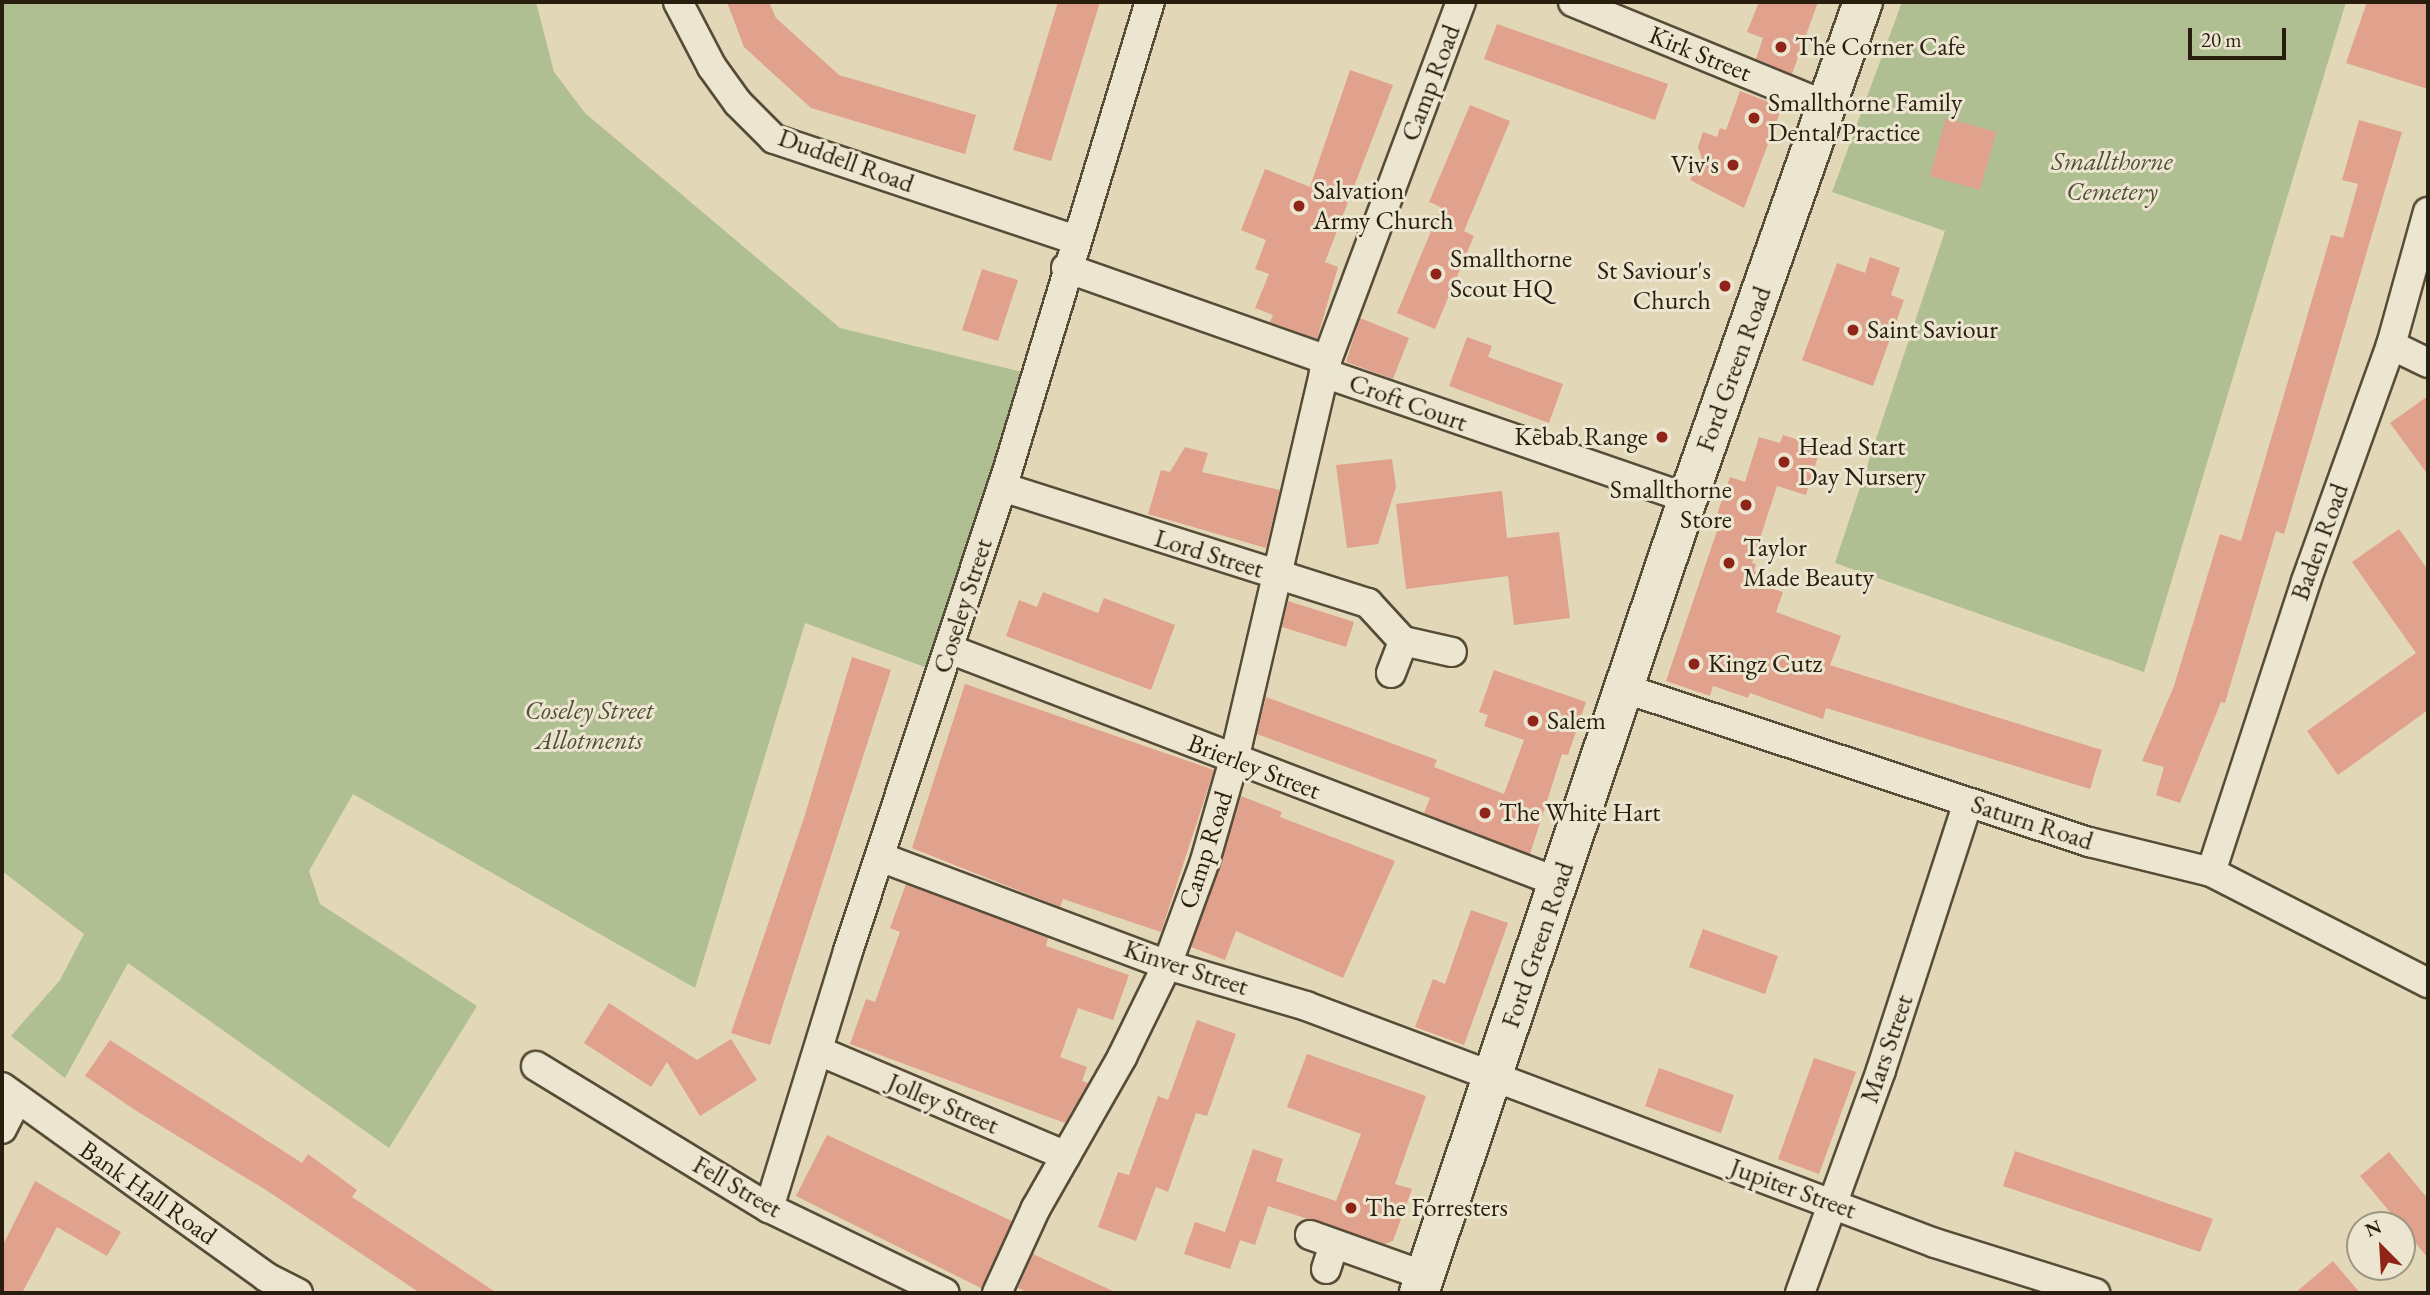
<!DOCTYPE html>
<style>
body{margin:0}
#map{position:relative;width:2430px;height:1295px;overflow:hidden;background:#e2d7b7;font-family:"EB Garamond",serif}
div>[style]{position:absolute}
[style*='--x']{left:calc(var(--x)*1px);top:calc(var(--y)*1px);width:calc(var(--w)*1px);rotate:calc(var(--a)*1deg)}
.green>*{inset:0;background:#afbf91}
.building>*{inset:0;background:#e0a28c}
.roads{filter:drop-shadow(2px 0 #574c38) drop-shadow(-2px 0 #574c38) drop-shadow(0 2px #574c38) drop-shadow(0 -2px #574c38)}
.minor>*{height:28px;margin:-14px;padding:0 14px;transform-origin:14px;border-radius:14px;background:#ece5d0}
.secondary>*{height:38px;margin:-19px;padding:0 19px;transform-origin:19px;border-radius:19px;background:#ece5d0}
.dots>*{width:19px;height:19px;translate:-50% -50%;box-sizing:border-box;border:4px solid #ece5d0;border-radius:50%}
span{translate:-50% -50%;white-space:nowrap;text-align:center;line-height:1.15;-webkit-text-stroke:6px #ece5d0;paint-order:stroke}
.poi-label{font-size:26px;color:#291e0e}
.left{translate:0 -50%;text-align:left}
.right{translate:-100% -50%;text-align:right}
.street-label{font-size:26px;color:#291e0e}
.park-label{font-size:26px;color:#514e35;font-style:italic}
.frame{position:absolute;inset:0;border:4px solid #291e0e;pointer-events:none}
.north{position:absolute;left:2346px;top:1211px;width:70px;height:70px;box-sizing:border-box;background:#ece5d0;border:2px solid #9e9582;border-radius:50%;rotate:336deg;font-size:19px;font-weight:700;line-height:28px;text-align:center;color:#291e0e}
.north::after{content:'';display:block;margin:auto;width:24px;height:32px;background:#8f2418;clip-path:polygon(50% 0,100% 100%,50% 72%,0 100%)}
.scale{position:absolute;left:2188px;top:28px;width:98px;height:32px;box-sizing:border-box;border:4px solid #291e0e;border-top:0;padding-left:9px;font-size:21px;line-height:24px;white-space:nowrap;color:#291e0e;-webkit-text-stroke:5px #ece5d0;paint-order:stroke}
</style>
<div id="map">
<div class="green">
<i style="clip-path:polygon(2px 2px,536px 2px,554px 72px,585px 113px,840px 328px,1035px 375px,941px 673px,805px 623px,695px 988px,353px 794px,309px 871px,320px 904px,477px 1006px,389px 1148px,128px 963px,65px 1078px,11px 1036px,60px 980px,84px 934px,2px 871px)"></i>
<i style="clip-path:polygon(1902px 2px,2346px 2px,2144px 672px,1835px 563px,1945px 231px,1832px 192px)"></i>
</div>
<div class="building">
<i style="clip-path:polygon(727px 2px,769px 2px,776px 18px,839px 75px,976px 115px,965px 154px,811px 108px,744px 47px)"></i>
<i style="clip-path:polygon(1058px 2px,1100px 2px,1051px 161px,1013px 150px)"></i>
<i style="clip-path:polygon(1759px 2px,1818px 2px,1792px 74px,1756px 59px,1763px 38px,1747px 32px)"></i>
<i style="clip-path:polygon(2367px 2px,2428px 2px,2428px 89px,2346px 63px)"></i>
<i style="clip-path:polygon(1497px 24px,1668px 84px,1655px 120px,1484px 59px)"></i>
<i style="clip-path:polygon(1350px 70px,1393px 85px,1325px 262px,1338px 267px,1317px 339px,1270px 322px,1273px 315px,1255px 308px,1269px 274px,1255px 269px,1266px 240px,1241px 230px,1265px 169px,1310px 187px)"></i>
<i style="clip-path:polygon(1740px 91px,1782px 107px,1744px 208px,1690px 180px,1702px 159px,1698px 147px,1703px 132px,1717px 137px,1720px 128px,1726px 130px)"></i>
<i style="clip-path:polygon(1470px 105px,1510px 121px,1464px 231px,1474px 236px,1435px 329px,1397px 313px,1441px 207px,1429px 202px)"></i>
<i style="clip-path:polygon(1946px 118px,1996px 132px,1980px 190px,1930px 176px)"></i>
<i style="clip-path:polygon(2359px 120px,2402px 132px,2284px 534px,2276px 531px,2225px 703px,2221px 702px,2180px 803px,2156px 795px,2164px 767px,2142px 761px,2174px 686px,2220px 534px,2241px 541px,2331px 235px,2343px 238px,2358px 184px,2342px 180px)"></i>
<i style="clip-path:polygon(1870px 257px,1900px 268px,1891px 295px,1904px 300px,1873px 386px,1802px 360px,1837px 263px,1865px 273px)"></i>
<i style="clip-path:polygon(982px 269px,1018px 280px,998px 341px,962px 330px)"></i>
<i style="clip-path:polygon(1360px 318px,1409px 338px,1393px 379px,1346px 362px)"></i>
<i style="clip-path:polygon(1467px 337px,1492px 346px,1488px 357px,1563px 384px,1549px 423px,1449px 386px)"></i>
<i style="clip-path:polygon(2428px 396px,2428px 475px,2390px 423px)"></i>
<i style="clip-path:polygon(1783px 435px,1821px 447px,1806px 495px,1777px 486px,1752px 563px,1756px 564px,1754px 571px,1770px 576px,1766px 587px,1783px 592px,1776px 612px,1841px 636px,1830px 665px,2102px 750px,2090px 789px,1826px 708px,1823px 719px,1750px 693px,1748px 698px,1713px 686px,1710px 696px,1666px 681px,1719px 525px,1714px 523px,1730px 477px,1745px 482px,1759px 437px,1780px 443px)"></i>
<i style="clip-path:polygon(1185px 447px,1208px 453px,1202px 472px,1280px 490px,1266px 548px,1148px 514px,1161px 470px,1170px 472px)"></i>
<i style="clip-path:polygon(1392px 459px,1396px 487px,1378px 544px,1347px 548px,1336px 465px)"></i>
<i style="clip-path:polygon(1502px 491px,1507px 538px,1559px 532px,1570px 618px,1514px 625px,1508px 576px,1406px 589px,1396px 504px)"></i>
<i style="clip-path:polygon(2399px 529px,2428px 570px,2428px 710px,2338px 775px,2307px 731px,2416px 653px,2352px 562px)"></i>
<i style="clip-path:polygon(1043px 592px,1098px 613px,1104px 598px,1175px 625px,1151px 690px,1006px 636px,1019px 600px,1037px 607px)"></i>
<i style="clip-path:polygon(1288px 601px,1354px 622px,1346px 647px,1282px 627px)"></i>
<i style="clip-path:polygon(852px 657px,891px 670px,770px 1045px,731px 1033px,804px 818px)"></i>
<i style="clip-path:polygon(1494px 670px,1586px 702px,1568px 755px,1562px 754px,1530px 854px,1424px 813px,1430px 798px,1257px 734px,1266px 697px,1437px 760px,1434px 767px,1504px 794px,1524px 740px,1484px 726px,1488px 715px,1479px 712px)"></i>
<i style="clip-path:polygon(965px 684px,1214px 770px,1161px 932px,1063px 899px,1060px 907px,912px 848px)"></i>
<i style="clip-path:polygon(1241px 796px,1282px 812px,1280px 817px,1395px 861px,1343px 978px,1236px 931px,1225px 960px,1191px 947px)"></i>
<i style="clip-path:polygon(906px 884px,1048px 938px,1046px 946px,1129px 975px,1113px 1020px,1078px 1008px,1060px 1057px,1087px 1067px,1082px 1081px,1088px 1083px,1065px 1123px,850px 1044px,866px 999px,875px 1002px,900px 932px,890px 928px)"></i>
<i style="clip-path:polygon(1471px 910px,1508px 923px,1464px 1045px,1415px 1027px,1433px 979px,1445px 984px)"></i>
<i style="clip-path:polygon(1703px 929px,1778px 956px,1765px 994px,1689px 967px)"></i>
<i style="clip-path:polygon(609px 1003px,697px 1060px,731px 1039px,757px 1080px,700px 1116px,667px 1062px,651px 1087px,584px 1043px)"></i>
<i style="clip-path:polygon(1197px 1020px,1236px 1034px,1207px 1116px,1196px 1113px,1168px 1192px,1156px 1187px,1136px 1241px,1098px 1227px,1118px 1172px,1129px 1175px,1158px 1096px,1168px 1100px)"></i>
<i style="clip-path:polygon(110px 1040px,302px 1163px,308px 1154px,357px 1190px,352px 1197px,497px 1293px,420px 1293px,266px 1190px,135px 1110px,85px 1076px)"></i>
<i style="clip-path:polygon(1307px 1054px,1426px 1096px,1395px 1184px,1412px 1189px,1393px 1241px,1385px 1244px,1268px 1206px,1255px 1245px,1240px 1240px,1230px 1269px,1184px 1254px,1195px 1222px,1225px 1232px,1253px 1149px,1283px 1159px,1276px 1181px,1336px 1201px,1361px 1134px,1287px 1107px)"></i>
<i style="clip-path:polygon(1814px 1058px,1856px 1072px,1819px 1174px,1778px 1159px)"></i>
<i style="clip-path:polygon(1659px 1068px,1734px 1095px,1721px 1133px,1645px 1106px)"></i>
<i style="clip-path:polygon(827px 1135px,1012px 1221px,981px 1288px,796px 1196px)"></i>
<i style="clip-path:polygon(2015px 1151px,2213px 1219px,2200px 1252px,2003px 1186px)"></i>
<i style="clip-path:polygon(2389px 1152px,2428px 1199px,2428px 1258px,2360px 1176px)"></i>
<i style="clip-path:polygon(35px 1181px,121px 1232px,107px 1256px,57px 1227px,22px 1293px,2px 1293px,2px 1247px)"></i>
<i style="clip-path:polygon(1033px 1254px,1117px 1293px,1029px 1293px,1018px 1288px)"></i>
<i style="clip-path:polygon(2333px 1261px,2360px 1293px,2295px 1293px)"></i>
</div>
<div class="roads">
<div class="minor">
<i style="--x:678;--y:2;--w:73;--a:62.4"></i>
<i style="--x:712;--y:67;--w:44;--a:54.2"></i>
<i style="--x:738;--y:103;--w:51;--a:45"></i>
<i style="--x:774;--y:139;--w:318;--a:18.5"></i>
<i style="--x:1573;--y:2;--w:274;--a:22.3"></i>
<i style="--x:1066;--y:268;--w:277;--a:19.4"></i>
<i style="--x:1327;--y:360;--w:13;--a:103"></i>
<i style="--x:1324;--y:373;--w:385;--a:19"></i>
<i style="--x:2391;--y:345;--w:41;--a:25.9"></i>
<i style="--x:1327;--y:360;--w:382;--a:-69.5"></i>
<i style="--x:1002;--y:487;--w:384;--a:17.6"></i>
<i style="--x:1368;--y:603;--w:52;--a:47.4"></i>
<i style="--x:1403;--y:641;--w:50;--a:12.7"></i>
<i style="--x:949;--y:649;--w:654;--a:20.96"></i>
<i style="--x:1391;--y:673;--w:34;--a:-69"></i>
<i style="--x:1623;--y:688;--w:491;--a:18.3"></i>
<i style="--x:2089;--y:842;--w:126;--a:13.8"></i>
<i style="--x:2211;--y:872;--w:244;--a:27.1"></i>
<i style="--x:880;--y:857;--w:307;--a:20.6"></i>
<i style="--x:1167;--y:965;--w:145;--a:16.4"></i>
<i style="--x:1306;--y:1006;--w:672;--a:20.65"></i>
<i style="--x:1935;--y:1243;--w:168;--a:17.4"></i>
<i style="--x:2211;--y:872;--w:306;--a:-71.9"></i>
<i style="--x:2306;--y:581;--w:251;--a:-70.2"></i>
<i style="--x:2391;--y:345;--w:138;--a:-74.5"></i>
<i style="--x:819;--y:1051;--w:268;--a:23"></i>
<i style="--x:536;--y:1066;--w:273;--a:31.4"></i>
<i style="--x:769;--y:1208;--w:195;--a:25.8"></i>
<i style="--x:2;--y:1087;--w:325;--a:35.7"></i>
<i style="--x:266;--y:1277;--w:36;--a:27"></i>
<i style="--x:2;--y:1129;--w:31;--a:-63"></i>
<i style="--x:769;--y:1208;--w:269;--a:-72.9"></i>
<i style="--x:848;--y:951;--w:505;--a:-71.64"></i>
<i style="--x:1007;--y:472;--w:491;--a:-73.1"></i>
<i style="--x:1310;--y:1235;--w:122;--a:19.6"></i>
<i style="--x:1326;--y:1269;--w:26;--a:-72"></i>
<i style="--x:997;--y:1293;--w:94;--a:-65.4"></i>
<i style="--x:1036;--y:1208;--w:174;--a:-60.3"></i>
<i style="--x:1122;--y:1057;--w:102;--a:-63.9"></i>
<i style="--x:1167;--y:965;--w:111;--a:-69.9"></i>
<i style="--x:1205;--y:861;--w:105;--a:-74"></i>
<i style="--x:1234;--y:760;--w:397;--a:-76.9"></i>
<i style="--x:1800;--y:1293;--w:237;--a:-70"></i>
<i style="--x:1881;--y:1070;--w:281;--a:-72"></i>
</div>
<div class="secondary">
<i style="--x:1419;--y:1293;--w:839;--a:-71.31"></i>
<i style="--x:1688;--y:498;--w:526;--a:-70.57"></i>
</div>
</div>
<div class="dots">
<i style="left:1781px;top:47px;background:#8f2418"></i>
<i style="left:1754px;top:118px;background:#8f2418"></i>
<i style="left:1733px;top:165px;background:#8f2418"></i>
<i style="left:1299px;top:206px;background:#8f2418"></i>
<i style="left:1436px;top:274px;background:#8f2418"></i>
<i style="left:1725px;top:286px;background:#8f2418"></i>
<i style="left:1853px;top:330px;background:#8f2418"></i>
<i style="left:1662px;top:437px;background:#8f2418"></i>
<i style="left:1784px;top:462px;background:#8f2418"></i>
<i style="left:1746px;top:505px;background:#8f2418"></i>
<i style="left:1729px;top:563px;background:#8f2418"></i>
<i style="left:1694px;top:664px;background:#8f2418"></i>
<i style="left:1533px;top:721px;background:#8f2418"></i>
<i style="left:1485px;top:813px;background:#8f2418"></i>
<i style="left:1351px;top:1208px;background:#8f2418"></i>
</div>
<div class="poi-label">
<span class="left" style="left:1795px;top:47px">The Corner Cafe</span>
<span class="left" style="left:1768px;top:118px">Smallthorne Family<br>Dental Practice</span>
<span class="right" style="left:1719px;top:165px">Viv's</span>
<span class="left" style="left:1313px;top:206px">Salvation<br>Army Church</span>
<span class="left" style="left:1450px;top:274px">Smallthorne<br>Scout HQ</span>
<span class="right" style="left:1711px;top:286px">St Saviour's<br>Church</span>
<span class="left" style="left:1867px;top:330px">Saint Saviour</span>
<span class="right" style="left:1648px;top:437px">Kebab Range</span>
<span class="left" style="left:1798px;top:462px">Head Start<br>Day Nursery</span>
<span class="right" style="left:1732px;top:505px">Smallthorne<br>Store</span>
<span class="left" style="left:1743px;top:563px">Taylor<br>Made Beauty</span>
<span class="left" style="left:1708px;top:664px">Kingz Cutz</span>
<span class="left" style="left:1547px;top:721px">Salem</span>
<span class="left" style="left:1499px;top:813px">The White Hart</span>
<span class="left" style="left:1365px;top:1208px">The Forresters</span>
</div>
<div class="street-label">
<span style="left:1700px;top:54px;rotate:22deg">Kirk Street</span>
<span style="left:1431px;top:83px;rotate:-69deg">Camp Road</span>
<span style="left:846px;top:161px;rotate:20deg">Duddell Road</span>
<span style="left:1734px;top:369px;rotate:-70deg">Ford Green Road</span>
<span style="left:1408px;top:403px;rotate:20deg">Croft Court</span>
<span style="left:2320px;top:542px;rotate:-70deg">Baden Road</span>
<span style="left:1209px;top:554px;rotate:17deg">Lord Street</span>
<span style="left:963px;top:606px;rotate:-72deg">Coseley Street</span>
<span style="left:1254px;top:767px;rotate:21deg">Brierley Street</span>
<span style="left:2032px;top:823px;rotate:18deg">Saturn Road</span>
<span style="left:1206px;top:850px;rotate:-72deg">Camp Road</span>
<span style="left:1538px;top:945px;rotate:-71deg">Ford Green Road</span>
<span style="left:1186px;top:968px;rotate:18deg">Kinver Street</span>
<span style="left:1887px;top:1049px;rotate:-71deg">Mars Street</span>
<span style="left:943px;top:1104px;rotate:23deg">Jolley Street</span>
<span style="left:737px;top:1187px;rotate:30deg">Fell Street</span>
<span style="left:1793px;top:1189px;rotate:20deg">Jupiter Street</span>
<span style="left:148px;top:1193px;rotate:35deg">Bank Hall Road</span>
</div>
<div class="park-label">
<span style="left:2112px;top:177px">Smallthorne<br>Cemetery</span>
<span style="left:589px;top:726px">Coseley Street<br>Allotments</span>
</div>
<div class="frame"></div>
<div class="north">N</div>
<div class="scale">20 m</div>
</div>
